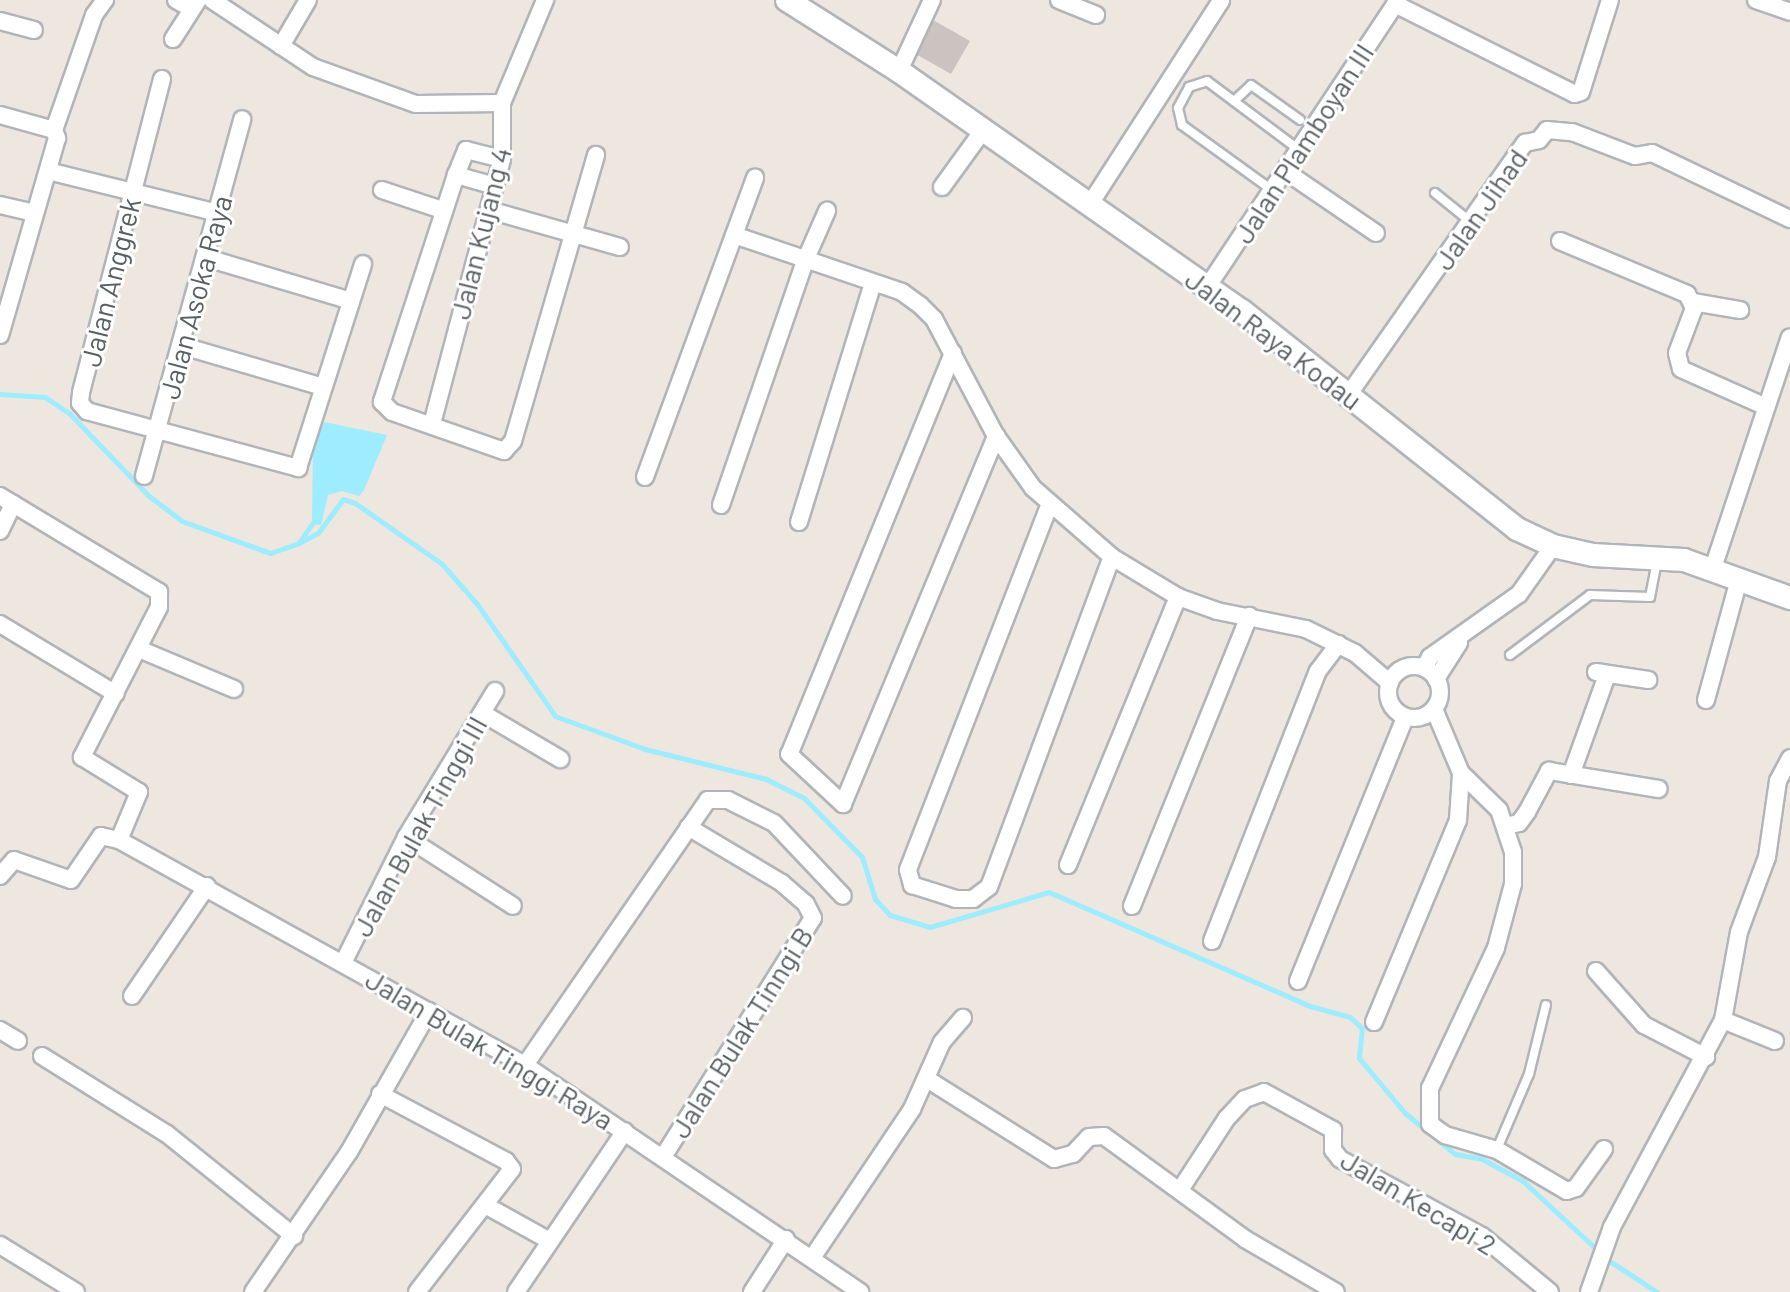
<!DOCTYPE html>
<style>
body{margin:0}
#map{position:relative;width:1790px;height:1292px;overflow:hidden;background:#ede7df;font-family:Barlow,sans-serif}
div>[style]{position:absolute}
[style*='--x']{left:calc(var(--x)*1px);top:calc(var(--y)*1px);width:calc(var(--w)*1px);rotate:calc(var(--a)*1deg)}
.water>*{inset:0;background:#9decff}
.stream>*{height:5px;margin:-2.5px;padding:0 2.5px;transform-origin:2.5px;border-radius:2.5px;background:#9decff}
.building>*{inset:0;background:#cac3bf}
.roads{filter:drop-shadow(2px 0 #b1b5b9) drop-shadow(-2px 0 #b1b5b9) drop-shadow(0 2px #b1b5b9) drop-shadow(0 -2px #b1b5b9)}
.service>*{height:8px;margin:-4px;padding:0 4px;transform-origin:4px;border-radius:4px;background:#fff}
.minor>*{height:16px;margin:-8px;padding:0 8px;transform-origin:8px;border-radius:8px;background:#fff}
.minor>.ring{margin:-8px;padding:0;box-sizing:content-box;background:none;border:16px solid #fff;border-radius:50%}
.tertiary>*{height:22px;margin:-11px;padding:0 11px;transform-origin:11px;border-radius:11px;background:#fff}
span{translate:-50% -50%;white-space:nowrap;text-align:center;line-height:1.15;-webkit-text-stroke:6px #fff;paint-order:stroke}
.street-label{font-size:28px;color:#585f62}
</style>
<div id="map">
<div class="water">
<i style="clip-path:polygon(324px 422px,387px 435px,364px 490px,359px 496px,342px 491px,328px 495px,321px 525px,312px 524px,313px 451px)"></i>
</div>
<div class="stream">
<i style="--x:0;--y:394;--w:45;--a:3.8"></i>
<i style="--x:45;--y:397;--w:29;--a:34"></i>
<i style="--x:69;--y:413;--w:115;--a:46.1"></i>
<i style="--x:149;--y:496;--w:41;--a:37.1"></i>
<i style="--x:182;--y:521;--w:94;--a:20"></i>
<i style="--x:270;--y:553;--w:31;--a:-19"></i>
<i style="--x:299;--y:543;--w:23;--a:-56"></i>
<i style="--x:299;--y:543;--w:21;--a:-28"></i>
<i style="--x:318;--y:533;--w:42;--a:-53.7"></i>
<i style="--x:343;--y:499;--w:13;--a:18"></i>
<i style="--x:355;--y:503;--w:106;--a:35"></i>
<i style="--x:442;--y:564;--w:53;--a:48.8"></i>
<i style="--x:477;--y:604;--w:136;--a:55.1"></i>
<i style="--x:555;--y:716;--w:96;--a:20.1"></i>
<i style="--x:645;--y:749;--w:125;--a:13.9"></i>
<i style="--x:766;--y:779;--w:42;--a:26.6"></i>
<i style="--x:804;--y:798;--w:83;--a:45.5"></i>
<i style="--x:862;--y:857;--w:44;--a:72.8"></i>
<i style="--x:875;--y:899;--w:22;--a:47"></i>
<i style="--x:890;--y:915;--w:42;--a:16.7"></i>
<i style="--x:930;--y:927;--w:124;--a:-16.4"></i>
<i style="--x:1049;--y:892;--w:285;--a:23.6"></i>
<i style="--x:1310;--y:1006;--w:41;--a:15.4"></i>
<i style="--x:1350;--y:1017;--w:16;--a:43"></i>
<i style="--x:1362;--y:1028;--w:30;--a:96"></i>
<i style="--x:1359;--y:1058;--w:72;--a:50.1"></i>
<i style="--x:1405;--y:1113;--w:65;--a:39.4"></i>
<i style="--x:1455;--y:1154;--w:27;--a:10"></i>
<i style="--x:1482;--y:1159;--w:47;--a:28.2"></i>
<i style="--x:1523;--y:1181;--w:116;--a:42.9"></i>
<i style="--x:1608;--y:1260;--w:59;--a:33.1"></i>
</div>
<div class="building">
<i style="clip-path:polygon(933px 20px,970px 41px,951px 74px,914px 53px)"></i>
</div>
<div class="roads">
<div class="service">
<i style="--x:1234;--y:101;--w:23;--a:-43"></i>
<i style="--x:1251;--y:85;--w:60;--a:35.5"></i>
<i style="--x:1272;--y:190;--w:111;--a:-144.2"></i>
<i style="--x:1182;--y:125;--w:17;--a:-103"></i>
<i style="--x:1178;--y:108;--w:24;--a:-62"></i>
<i style="--x:1189;--y:87;--w:19;--a:-18"></i>
<i style="--x:1207;--y:81;--w:114;--a:36.8"></i>
<i style="--x:1435;--y:193;--w:48;--a:39"></i>
<i style="--x:1510;--y:655;--w:100;--a:-36.9"></i>
<i style="--x:1590;--y:595;--w:60;--a:1.9"></i>
<i style="--x:1650;--y:597;--w:37;--a:-79"></i>
<i style="--x:1497;--y:1149;--w:82;--a:-66.9"></i>
<i style="--x:1529;--y:1074;--w:71;--a:-76.2"></i>
</div>
<div class="minor">
<i style="--x:176;--y:0;--w:18;--a:29"></i>
<i style="--x:212;--y:0;--w:121;--a:33.6"></i>
<i style="--x:313;--y:67;--w:109;--a:19.8"></i>
<i style="--x:416;--y:104;--w:86;--a:-0.7"></i>
<i style="--x:1059;--y:0;--w:40;--a:22"></i>
<i style="--x:1756;--y:0;--w:36;--a:19"></i>
<i style="--x:1395;--y:4;--w:201;--a:26.6"></i>
<i style="--x:1575;--y:94;--w:6;--a:-18"></i>
<i style="--x:1581;--y:92;--w:96;--a:-72.5"></i>
<i style="--x:0;--y:21;--w:35;--a:15"></i>
<i style="--x:173;--y:39;--w:46;--a:-57.3"></i>
<i style="--x:281;--y:46;--w:53;--a:-59.6"></i>
<i style="--x:899;--y:71;--w:78;--a:-65.1"></i>
<i style="--x:162;--y:79;--w:324;--a:104.5"></i>
<i style="--x:81;--y:393;--w:10;--a:96"></i>
<i style="--x:80;--y:403;--w:11;--a:49"></i>
<i style="--x:87;--y:411;--w:219;--a:15.1"></i>
<i style="--x:298;--y:468;--w:214;--a:-72.3"></i>
<i style="--x:0;--y:115;--w:56;--a:15.5"></i>
<i style="--x:54;--y:130;--w:9;--a:69"></i>
<i style="--x:57;--y:138;--w:205;--a:106.1"></i>
<i style="--x:54;--y:130;--w:122;--a:-70.8"></i>
<i style="--x:94;--y:15;--w:19;--a:-54"></i>
<i style="--x:48;--y:171;--w:175;--a:13.9"></i>
<i style="--x:1285;--y:171;--w:110;--a:34.3"></i>
<i style="--x:456;--y:175;--w:27;--a:-68"></i>
<i style="--x:466;--y:150;--w:37;--a:14"></i>
<i style="--x:495;--y:186;--w:41;--a:-164.2"></i>
<i style="--x:456;--y:175;--w:239;--a:108.1"></i>
<i style="--x:382;--y:402;--w:14;--a:45"></i>
<i style="--x:392;--y:412;--w:119;--a:19.2"></i>
<i style="--x:504;--y:451;--w:13;--a:-48"></i>
<i style="--x:513;--y:441;--w:298;--a:-73.8"></i>
<i style="--x:942;--y:187;--w:72;--a:-54.1"></i>
<i style="--x:382;--y:190;--w:63;--a:18.4"></i>
<i style="--x:1090;--y:204;--w:242;--a:-57.2"></i>
<i style="--x:0;--y:205;--w:36;--a:13"></i>
<i style="--x:489;--y:210;--w:136;--a:15.8"></i>
<i style="--x:734;--y:235;--w:177;--a:18.7"></i>
<i style="--x:902;--y:292;--w:22;--a:36"></i>
<i style="--x:920;--y:305;--w:20;--a:45"></i>
<i style="--x:934;--y:319;--w:132;--a:62.1"></i>
<i style="--x:996;--y:436;--w:64;--a:54.6"></i>
<i style="--x:1033;--y:488;--w:105;--a:41.1"></i>
<i style="--x:1112;--y:557;--w:77;--a:31.2"></i>
<i style="--x:1178;--y:597;--w:41;--a:19.7"></i>
<i style="--x:1217;--y:611;--w:91;--a:11.4"></i>
<i style="--x:1306;--y:629;--w:55;--a:26.1"></i>
<i style="--x:1355;--y:653;--w:46;--a:40.6"></i>
<i style="--x:1560;--y:241;--w:138;--a:22.7"></i>
<i style="--x:1687;--y:294;--w:16;--a:63"></i>
<i style="--x:1694;--y:308;--w:48;--a:110.7"></i>
<i style="--x:1677;--y:353;--w:16;--a:76"></i>
<i style="--x:1681;--y:369;--w:91;--a:24"></i>
<i style="--x:207;--y:258;--w:150;--a:16.6"></i>
<i style="--x:1208;--y:286;--w:343;--a:-56.4"></i>
<i style="--x:1693;--y:302;--w:48;--a:9.7"></i>
<i style="--x:183;--y:346;--w:146;--a:16.3"></i>
<i style="--x:953;--y:353;--w:433;--a:112.2"></i>
<i style="--x:789;--y:754;--w:74;--a:42.8"></i>
<i style="--x:843;--y:804;--w:399;--a:-67.4"></i>
<i style="--x:1349;--y:394;--w:307;--a:-55"></i>
<i style="--x:1525;--y:143;--w:14;--a:-12"></i>
<i style="--x:1539;--y:140;--w:13;--a:-51"></i>
<i style="--x:1547;--y:130;--w:25;--a:5"></i>
<i style="--x:1572;--y:132;--w:67;--a:20.9"></i>
<i style="--x:1635;--y:156;--w:17;--a:-10"></i>
<i style="--x:1652;--y:153;--w:153;--a:25.6"></i>
<i style="--x:432;--y:424;--w:274;--a:-75.2"></i>
<i style="--x:502;--y:159;--w:56;--a:-90"></i>
<i style="--x:502;--y:103;--w:112;--a:-67.3"></i>
<i style="--x:144;--y:476;--w:370;--a:-74.6"></i>
<i style="--x:645;--y:477;--w:319;--a:-69.8"></i>
<i style="--x:0;--y:496;--w:186;--a:31.1"></i>
<i style="--x:159;--y:592;--w:15;--a:90"></i>
<i style="--x:159;--y:607;--w:169;--a:117.2"></i>
<i style="--x:82;--y:757;--w:67;--a:31.6"></i>
<i style="--x:139;--y:792;--w:52;--a:112.6"></i>
<i style="--x:721;--y:505;--w:258;--a:-71"></i>
<i style="--x:805;--y:261;--w:55;--a:-66.3"></i>
<i style="--x:1049;--y:506;--w:390;--a:111.2"></i>
<i style="--x:908;--y:870;--w:16;--a:75"></i>
<i style="--x:912;--y:885;--w:46;--a:17.7"></i>
<i style="--x:956;--y:899;--w:17;--a:0"></i>
<i style="--x:973;--y:899;--w:20;--a:-37"></i>
<i style="--x:989;--y:887;--w:352;--a:-69.6"></i>
<i style="--x:799;--y:522;--w:250;--a:-72.8"></i>
<i style="--x:0;--y:531;--w:30;--a:-64"></i>
<i style="--x:1713;--y:568;--w:243;--a:-71.6"></i>
<i style="--x:0;--y:624;--w:135;--a:31.1"></i>
<i style="--x:139;--y:649;--w:103;--a:22.8"></i>
<i class="ring" style="left:1388px;top:666px;width:36px;height:36px"></i>
<i style="--x:1424;--y:668;--w:13;--a:-61"></i>
<i style="--x:1430;--y:657;--w:109;--a:-35.3"></i>
<i style="--x:1519;--y:594;--w:59;--a:-54.7"></i>
<i style="--x:1596;--y:672;--w:53;--a:8.7"></i>
<i style="--x:1436;--y:679;--w:43;--a:-57.4"></i>
<i style="--x:1706;--y:700;--w:125;--a:-74.7"></i>
<i style="--x:482;--y:713;--w:91;--a:30.5"></i>
<i style="--x:1461;--y:773;--w:53;--a:44.2"></i>
<i style="--x:1499;--y:810;--w:44;--a:71.6"></i>
<i style="--x:1513;--y:852;--w:32;--a:90"></i>
<i style="--x:1513;--y:884;--w:66;--a:104.9"></i>
<i style="--x:1496;--y:948;--w:155;--a:115.2"></i>
<i style="--x:1430;--y:1088;--w:36;--a:90"></i>
<i style="--x:1430;--y:1124;--w:19;--a:36"></i>
<i style="--x:1445;--y:1135;--w:54;--a:16.1"></i>
<i style="--x:1497;--y:1150;--w:81;--a:30.4"></i>
<i style="--x:1567;--y:1191;--w:9;--a:-18"></i>
<i style="--x:1576;--y:1188;--w:48;--a:-54.3"></i>
<i style="--x:1571;--y:775;--w:106;--a:-70.2"></i>
<i style="--x:1505;--y:826;--w:14;--a:-12"></i>
<i style="--x:1519;--y:823;--w:14;--a:-54"></i>
<i style="--x:1527;--y:812;--w:47;--a:-61.8"></i>
<i style="--x:1549;--y:771;--w:111;--a:9.3"></i>
<i style="--x:406;--y:837;--w:127;--a:32.8"></i>
<i style="--x:1068;--y:865;--w:290;--a:-67.7"></i>
<i style="--x:0;--y:876;--w:21;--a:-49"></i>
<i style="--x:14;--y:860;--w:60;--a:19.3"></i>
<i style="--x:71;--y:880;--w:53;--a:-55.7"></i>
<i style="--x:101;--y:836;--w:18;--a:13"></i>
<i style="--x:119;--y:840;--w:464;--a:29"></i>
<i style="--x:525;--y:1065;--w:405;--a:34.1"></i>
<i style="--x:1132;--y:906;--w:313;--a:-68"></i>
<i style="--x:1212;--y:941;--w:290;--a:-68.6"></i>
<i style="--x:1318;--y:671;--w:34;--a:-53"></i>
<i style="--x:344;--y:961;--w:139;--a:-63.4"></i>
<i style="--x:406;--y:837;--w:171;--a:-58.6"></i>
<i style="--x:1596;--y:971;--w:72;--a:48.4"></i>
<i style="--x:1644;--y:1025;--w:70;--a:27.3"></i>
<i style="--x:1298;--y:981;--w:285;--a:-67.9"></i>
<i style="--x:132;--y:996;--w:133;--a:-55.7"></i>
<i style="--x:1723;--y:1020;--w:56;--a:22"></i>
<i style="--x:1374;--y:1022;--w:219;--a:-67.4"></i>
<i style="--x:1458;--y:820;--w:47;--a:-86.3"></i>
<i style="--x:1461;--y:773;--w:69;--a:-112.9"></i>
<i style="--x:0;--y:1030;--w:21;--a:31"></i>
<i style="--x:42;--y:1056;--w:147;--a:32"></i>
<i style="--x:167;--y:1134;--w:163;--a:38.8"></i>
<i style="--x:525;--y:1065;--w:322;--a:-55.4"></i>
<i style="--x:708;--y:800;--w:20;--a:0"></i>
<i style="--x:728;--y:800;--w:51;--a:26.6"></i>
<i style="--x:774;--y:823;--w:100;--a:46.6"></i>
<i style="--x:927;--y:1079;--w:150;--a:32.2"></i>
<i style="--x:1054;--y:1159;--w:20;--a:-15"></i>
<i style="--x:1073;--y:1154;--w:23;--a:-47"></i>
<i style="--x:1089;--y:1137;--w:15;--a:-4"></i>
<i style="--x:1104;--y:1136;--w:175;--a:36.1"></i>
<i style="--x:1245;--y:1239;--w:105;--a:30.2"></i>
<i style="--x:380;--y:1094;--w:143;--a:28"></i>
<i style="--x:506;--y:1161;--w:10;--a:53"></i>
<i style="--x:512;--y:1169;--w:155;--a:127.7"></i>
<i style="--x:663;--y:1157;--w:282;--a:-57.9"></i>
<i style="--x:813;--y:918;--w:16;--a:-117"></i>
<i style="--x:806;--y:904;--w:32;--a:-139"></i>
<i style="--x:782;--y:883;--w:109;--a:-149.2"></i>
<i style="--x:1180;--y:1190;--w:86;--a:-56.9"></i>
<i style="--x:1227;--y:1118;--w:26;--a:-47"></i>
<i style="--x:1245;--y:1099;--w:20;--a:-20"></i>
<i style="--x:1264;--y:1092;--w:79;--a:28.8"></i>
<i style="--x:1333;--y:1130;--w:20;--a:90"></i>
<i style="--x:1333;--y:1150;--w:11;--a:52"></i>
<i style="--x:1340;--y:1159;--w:162;--a:28.5"></i>
<i style="--x:1482;--y:1236;--w:88;--a:39.5"></i>
<i style="--x:485;--y:1205;--w:74;--a:29"></i>
<i style="--x:0;--y:1245;--w:89;--a:31.7"></i>
<i style="--x:812;--y:1258;--w:179;--a:-56.1"></i>
<i style="--x:912;--y:1109;--w:73;--a:-65.9"></i>
<i style="--x:942;--y:1042;--w:32;--a:-49"></i>
<i style="--x:253;--y:1292;--w:170;--a:-55.6"></i>
<i style="--x:349;--y:1152;--w:162;--a:-60.4"></i>
<i style="--x:516;--y:1292;--w:194;--a:-55.9"></i>
<i style="--x:752;--y:1292;--w:63;--a:-57.3"></i>
<i style="--x:1589;--y:1292;--w:69;--a:-70.5"></i>
<i style="--x:1612;--y:1227;--w:235;--a:-61.8"></i>
<i style="--x:1723;--y:1020;--w:89;--a:-79.7"></i>
<i style="--x:1739;--y:932;--w:80;--a:-69.5"></i>
<i style="--x:1767;--y:857;--w:77;--a:-81.8"></i>
<i style="--x:1778;--y:781;--w:26;--a:-62"></i>
</div>
<div class="tertiary">
<i style="--x:787;--y:0;--w:133;--a:32.4"></i>
<i style="--x:899;--y:71;--w:419;--a:35"></i>
<i style="--x:1242;--y:311;--w:351;--a:38.4"></i>
<i style="--x:1517;--y:529;--w:40;--a:25"></i>
<i style="--x:1553;--y:546;--w:41;--a:12.7"></i>
<i style="--x:1593;--y:555;--w:91;--a:3.1"></i>
<i style="--x:1684;--y:560;--w:113;--a:19.7"></i>
</div>
</div>
<div class="street-label">
<span style="left:1303px;top:143px;rotate:-57deg">Jalan Plamboyan III</span>
<span style="left:1480px;top:209px;rotate:-55deg">Jalan Jihad</span>
<span style="left:480px;top:233px;rotate:-76deg">Jalan Kujang 4</span>
<span style="left:110px;top:282px;rotate:-76deg">Jalan Anggrek</span>
<span style="left:195px;top:297px;rotate:-75deg">Jalan Asoka Raya</span>
<span style="left:1274px;top:339px;rotate:37deg">Jalan Raya Kodau</span>
<span style="left:419px;top:826px;rotate:-61deg">Jalan Bulak Tinggi III</span>
<span style="left:741px;top:1032px;rotate:-58deg">Jalan Bulak Tinngi B</span>
<span style="left:490px;top:1049px;rotate:31deg">Jalan Bulak Tinggi Raya</span>
<span style="left:1419px;top:1202px;rotate:31deg">Jalan Kecapi 2</span>
</div>
</div>
